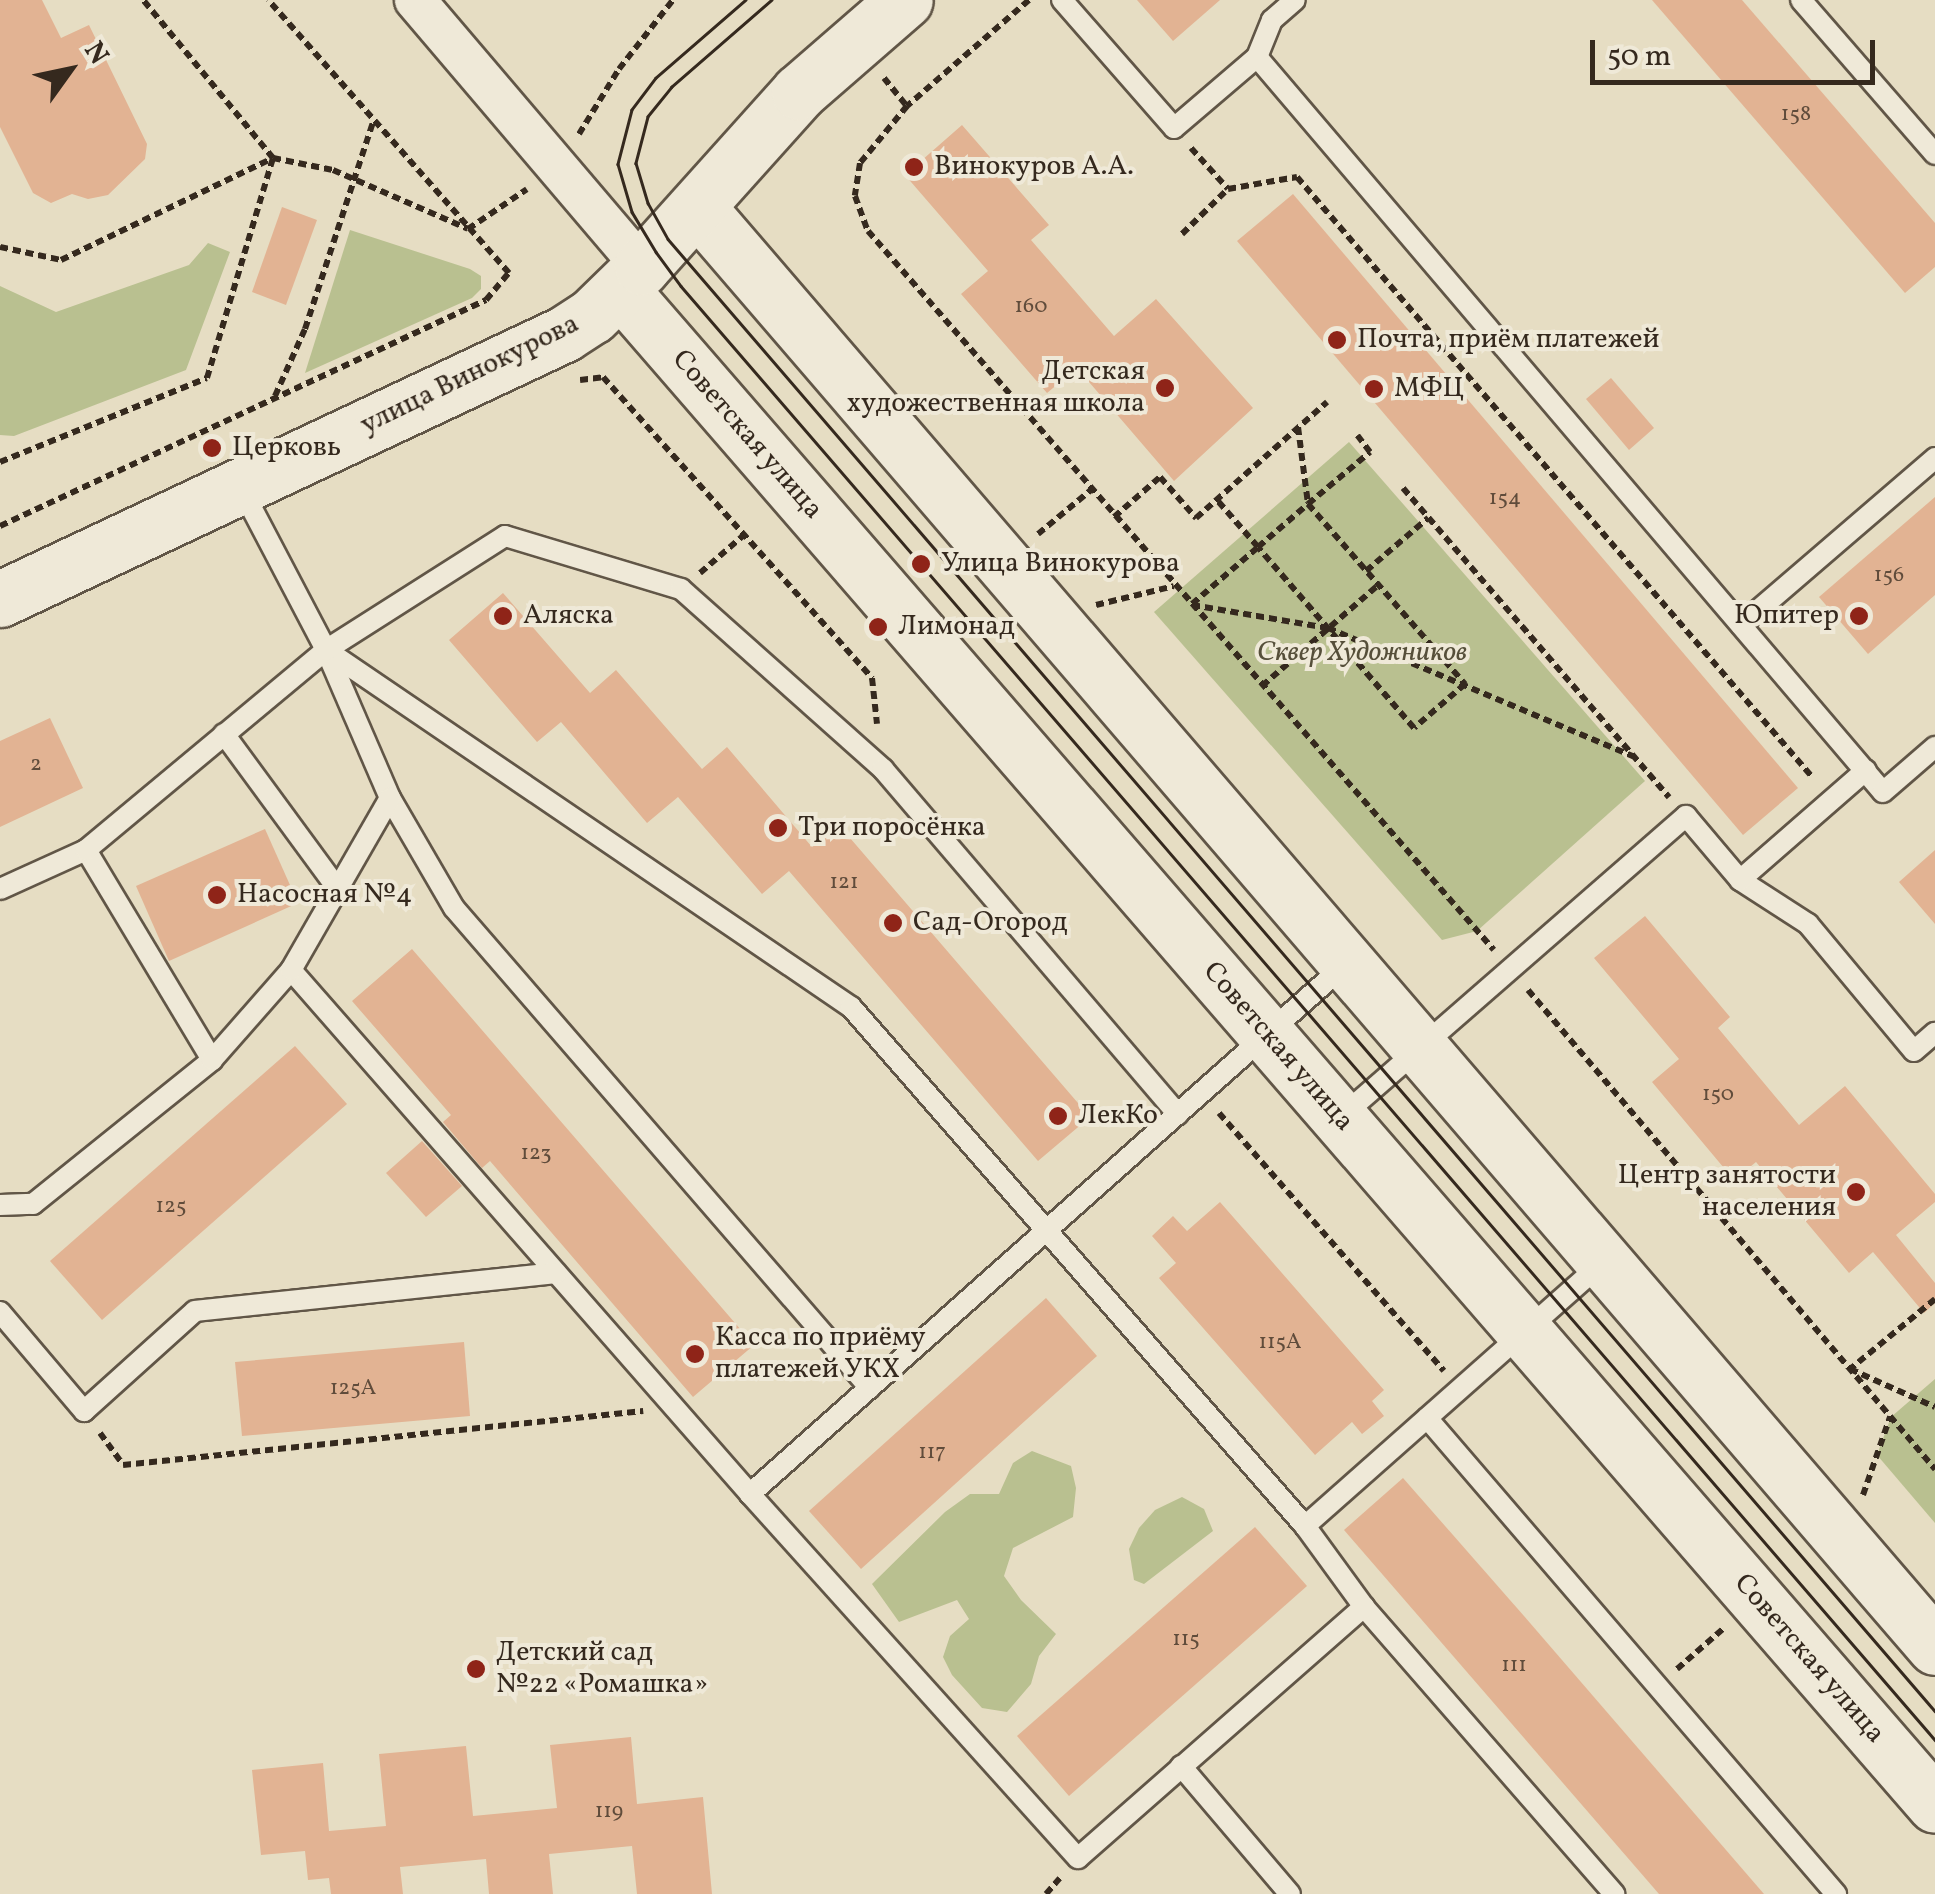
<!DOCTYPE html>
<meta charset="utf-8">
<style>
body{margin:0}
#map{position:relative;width:1935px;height:1894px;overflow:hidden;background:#e6ddc3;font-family:Vollkorn,serif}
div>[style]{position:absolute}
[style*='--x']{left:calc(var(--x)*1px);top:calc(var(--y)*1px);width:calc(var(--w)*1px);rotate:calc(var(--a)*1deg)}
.green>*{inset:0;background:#b9c090}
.building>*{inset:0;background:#e2b393}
.path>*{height:6px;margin-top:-3px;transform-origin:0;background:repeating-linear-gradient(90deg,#35291e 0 8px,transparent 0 13px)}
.roads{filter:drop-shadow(2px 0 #615647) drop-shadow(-2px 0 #615647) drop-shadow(0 2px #615647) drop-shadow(0 -2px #615647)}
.lane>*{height:20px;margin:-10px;padding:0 10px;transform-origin:10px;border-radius:10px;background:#efe9d8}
.street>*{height:40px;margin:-20px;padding:0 20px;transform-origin:20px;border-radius:20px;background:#efe9d8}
.secondary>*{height:55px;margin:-27.5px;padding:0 27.5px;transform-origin:27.5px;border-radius:27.5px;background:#efe9d8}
.tram>*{height:2.5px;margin:-1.25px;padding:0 1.25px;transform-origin:1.25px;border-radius:1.25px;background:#35291e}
.dots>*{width:28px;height:28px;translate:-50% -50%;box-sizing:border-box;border:5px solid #efe9d8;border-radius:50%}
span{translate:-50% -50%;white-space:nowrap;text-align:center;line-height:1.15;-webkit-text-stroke:8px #efe9d8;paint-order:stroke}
.number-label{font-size:22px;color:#604c3b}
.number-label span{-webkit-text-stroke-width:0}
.poi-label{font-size:28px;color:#35291e}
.left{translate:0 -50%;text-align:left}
.right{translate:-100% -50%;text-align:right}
.street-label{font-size:28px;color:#35291e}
.park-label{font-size:28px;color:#564f3a;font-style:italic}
.north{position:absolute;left:20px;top:20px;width:100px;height:100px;-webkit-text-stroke:8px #efe9d8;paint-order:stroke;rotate:57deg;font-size:28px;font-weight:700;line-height:40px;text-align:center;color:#35291e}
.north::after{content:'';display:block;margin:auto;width:35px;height:45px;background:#35291e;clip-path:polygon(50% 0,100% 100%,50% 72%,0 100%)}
.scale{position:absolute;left:1590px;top:40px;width:285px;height:45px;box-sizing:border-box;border:5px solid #35291e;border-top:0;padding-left:12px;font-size:30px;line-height:35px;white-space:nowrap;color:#35291e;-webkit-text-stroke:8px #efe9d8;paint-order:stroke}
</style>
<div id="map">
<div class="green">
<i style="clip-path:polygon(350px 230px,470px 269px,481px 276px,481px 289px,472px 298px,305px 373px)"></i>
<i style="clip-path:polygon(208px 243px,230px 252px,186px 370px,14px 436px,0 435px,0 286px,56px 312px,189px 265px)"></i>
<i style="clip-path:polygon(1349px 442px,1645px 781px,1477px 931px,1442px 940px,1154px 612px)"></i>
<i style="clip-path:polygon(1935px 1379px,1935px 1523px,1877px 1455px,1891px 1417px)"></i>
<i style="clip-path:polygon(1032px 1451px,1071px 1466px,1076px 1488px,1073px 1517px,1013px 1548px,1004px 1576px,1021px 1600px,1056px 1634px,1039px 1656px,1031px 1684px,1007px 1712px,982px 1708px,952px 1675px,943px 1657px,950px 1636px,969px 1619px,957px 1600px,899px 1622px,872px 1584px,945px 1512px,970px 1494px,999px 1494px,1013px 1463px)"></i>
<i style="clip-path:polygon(1182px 1497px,1204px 1509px,1213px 1531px,1144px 1584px,1134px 1580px,1129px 1549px,1139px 1528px,1155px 1510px)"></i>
</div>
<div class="building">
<i style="clip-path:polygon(0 0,42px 0,61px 38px,89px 25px,147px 144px,145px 159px,108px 195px,88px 199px,72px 194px,51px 203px,33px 193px,0 127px)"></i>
<i style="clip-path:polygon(1137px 0,1220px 0,1173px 41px)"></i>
<i style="clip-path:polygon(1652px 0,1742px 0,1935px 223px,1935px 267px,1905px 293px)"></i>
<i style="clip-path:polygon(962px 125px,1049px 225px,1031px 240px,1114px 336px,1156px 299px,1253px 408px,1174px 481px,1077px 368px,1047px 393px,961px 294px,988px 271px,905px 175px)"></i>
<i style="clip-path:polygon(1293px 194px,1798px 788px,1743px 835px,1237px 241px)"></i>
<i style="clip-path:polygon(282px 207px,317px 220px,286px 305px,252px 292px)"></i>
<i style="clip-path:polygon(1611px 378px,1654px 428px,1629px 450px,1586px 399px)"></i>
<i style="clip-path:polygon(1935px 497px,1935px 595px,1868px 654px,1819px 597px)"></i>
<i style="clip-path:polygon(503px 593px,590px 693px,616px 670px,702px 769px,727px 747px,812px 847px,838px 824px,1090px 1117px,1038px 1161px,789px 871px,762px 894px,678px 797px,647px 823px,561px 722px,537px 742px,449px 640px)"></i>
<i style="clip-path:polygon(50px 718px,83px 788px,0 827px,0 741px)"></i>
<i style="clip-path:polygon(265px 829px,298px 903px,169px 961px,136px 886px)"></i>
<i style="clip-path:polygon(1935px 850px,1935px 924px,1899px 882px)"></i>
<i style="clip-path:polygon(1645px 916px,1730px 1017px,1718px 1028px,1799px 1125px,1845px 1086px,1935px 1194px,1935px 1202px,1896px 1235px,1935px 1283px,1935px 1303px,1924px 1313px,1873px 1252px,1849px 1273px,1756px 1162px,1734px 1180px,1652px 1082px,1679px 1059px,1594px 958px)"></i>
<i style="clip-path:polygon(412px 949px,754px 1345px,693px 1397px,490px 1161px,482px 1168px,443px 1122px,451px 1115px,352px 1001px)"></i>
<i style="clip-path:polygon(295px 1046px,347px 1104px,102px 1320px,50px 1261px)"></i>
<i style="clip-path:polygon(422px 1141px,462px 1186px,426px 1217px,386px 1173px)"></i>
<i style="clip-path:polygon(1220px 1202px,1384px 1390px,1372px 1401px,1384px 1416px,1362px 1434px,1352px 1422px,1315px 1455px,1159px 1278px,1176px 1263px,1152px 1236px,1173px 1216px,1187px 1231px)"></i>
<i style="clip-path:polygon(1046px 1298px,1097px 1356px,861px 1569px,809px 1511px)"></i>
<i style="clip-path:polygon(464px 1342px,470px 1416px,242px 1436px,235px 1362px)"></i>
<i style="clip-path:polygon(1403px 1478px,1524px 1616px,1764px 1894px,1659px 1894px,1344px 1530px)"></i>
<i style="clip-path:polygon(1255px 1527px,1307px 1586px,1069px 1796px,1017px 1736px)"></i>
<i style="clip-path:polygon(631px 1737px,637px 1804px,703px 1797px,712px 1894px,637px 1894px,632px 1846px,549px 1854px,553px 1894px,489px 1894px,486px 1859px,400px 1867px,403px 1894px,331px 1894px,329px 1878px,308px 1880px,305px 1851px,261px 1855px,252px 1770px,323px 1763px,329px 1831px,386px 1826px,379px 1754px,466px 1746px,473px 1816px,557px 1808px,550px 1745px)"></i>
</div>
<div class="path">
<i style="--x:1029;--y:0;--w:162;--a:139"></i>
<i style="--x:907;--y:106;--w:74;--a:129.5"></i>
<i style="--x:860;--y:163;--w:33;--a:99"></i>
<i style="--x:855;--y:196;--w:37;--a:70"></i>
<i style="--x:868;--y:231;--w:953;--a:48.96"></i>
<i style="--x:884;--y:78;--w:36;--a:51"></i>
<i style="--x:579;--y:134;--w:76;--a:-58.4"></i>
<i style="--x:619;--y:69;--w:88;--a:-52"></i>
<i style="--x:1191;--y:148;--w:55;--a:47.9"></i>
<i style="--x:1228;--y:189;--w:70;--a:-9.9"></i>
<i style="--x:1297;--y:177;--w:792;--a:49.35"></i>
<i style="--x:1182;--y:234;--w:64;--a:-44.4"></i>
<i style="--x:0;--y:247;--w:62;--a:12"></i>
<i style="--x:61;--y:260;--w:235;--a:-25.7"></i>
<i style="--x:273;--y:158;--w:205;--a:-129.4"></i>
<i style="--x:580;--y:380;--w:23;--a:-7"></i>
<i style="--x:603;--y:377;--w:404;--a:48.2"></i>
<i style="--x:872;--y:678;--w:46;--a:83.8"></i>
<i style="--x:275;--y:396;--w:73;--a:-65.9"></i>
<i style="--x:305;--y:329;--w:218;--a:-71.8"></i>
<i style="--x:1298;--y:427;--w:78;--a:82.6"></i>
<i style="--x:1308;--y:504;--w:239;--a:48.9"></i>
<i style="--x:1465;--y:684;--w:67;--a:139.2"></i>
<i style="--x:1414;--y:728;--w:239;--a:-130.8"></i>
<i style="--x:1258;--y:547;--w:66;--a:-40.7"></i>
<i style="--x:1308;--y:504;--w:81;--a:-40"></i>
<i style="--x:1370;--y:452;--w:21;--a:-127"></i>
<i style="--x:0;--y:462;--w:223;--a:-22.1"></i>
<i style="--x:207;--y:378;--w:230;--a:-73.3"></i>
<i style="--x:273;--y:158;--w:61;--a:11.3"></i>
<i style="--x:333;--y:170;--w:147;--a:23.6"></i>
<i style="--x:468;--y:229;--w:71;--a:-34.1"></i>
<i style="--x:1403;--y:488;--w:408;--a:49.3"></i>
<i style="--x:1114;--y:517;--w:61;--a:-41"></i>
<i style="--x:1160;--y:477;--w:55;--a:48.7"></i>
<i style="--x:1196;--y:518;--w:175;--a:-41.5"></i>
<i style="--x:0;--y:526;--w:536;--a:-24.94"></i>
<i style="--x:486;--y:300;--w:35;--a:-50"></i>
<i style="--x:509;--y:273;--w:364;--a:-131.4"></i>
<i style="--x:1038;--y:534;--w:69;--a:-39.7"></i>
<i style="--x:1366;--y:571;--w:82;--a:-40.5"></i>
<i style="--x:700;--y:573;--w:58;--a:-40.8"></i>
<i style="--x:1192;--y:604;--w:87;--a:-40.8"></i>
<i style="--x:1258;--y:547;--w:62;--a:-131.1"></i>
<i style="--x:1096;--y:605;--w:80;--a:-13.7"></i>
<i style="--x:1192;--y:605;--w:138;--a:9.6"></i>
<i style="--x:1328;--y:628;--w:331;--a:22.8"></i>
<i style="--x:1262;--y:686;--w:154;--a:-41"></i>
<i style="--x:1528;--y:990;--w:629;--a:49.65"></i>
<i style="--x:1219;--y:1113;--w:342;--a:48.9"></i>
<i style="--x:1935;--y:1299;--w:110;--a:140.5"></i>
<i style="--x:1850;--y:1369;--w:93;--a:24.1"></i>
<i style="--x:100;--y:1433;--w:39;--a:54"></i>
<i style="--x:123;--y:1465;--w:523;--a:-5.93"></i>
<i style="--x:1863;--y:1495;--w:83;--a:-70.9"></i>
<i style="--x:1677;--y:1669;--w:62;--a:-41.1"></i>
<i style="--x:1046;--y:1894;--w:21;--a:-49"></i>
</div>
<div class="roads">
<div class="lane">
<i style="--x:1062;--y:0;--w:170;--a:48.8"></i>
<i style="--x:1174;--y:128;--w:109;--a:-40.5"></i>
<i style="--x:1257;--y:57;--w:40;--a:-68"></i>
<i style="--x:1272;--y:20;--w:30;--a:-41"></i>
<i style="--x:1801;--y:0;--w:204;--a:49"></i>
<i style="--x:1257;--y:57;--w:965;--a:49.58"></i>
<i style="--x:1883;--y:792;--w:69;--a:-40.9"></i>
<i style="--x:240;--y:486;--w:185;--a:62.3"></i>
<i style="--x:326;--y:650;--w:161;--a:66.6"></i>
<i style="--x:390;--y:798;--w:127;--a:59.8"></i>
<i style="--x:454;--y:908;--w:635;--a:49.09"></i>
<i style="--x:1741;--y:625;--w:256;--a:-40.7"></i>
<i style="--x:326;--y:650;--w:635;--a:34.22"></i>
<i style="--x:851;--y:1007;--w:690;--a:48.82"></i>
<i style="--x:1305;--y:1526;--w:100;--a:53.9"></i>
<i style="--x:1364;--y:1607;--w:381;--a:48.9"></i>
<i style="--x:224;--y:734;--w:192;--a:53.7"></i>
<i style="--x:86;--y:850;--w:245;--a:59"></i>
<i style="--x:1740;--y:880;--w:81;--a:32.9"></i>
<i style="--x:1808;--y:924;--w:165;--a:50.2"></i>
<i style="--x:1914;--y:1051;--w:28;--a:-41"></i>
<i style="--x:0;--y:889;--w:94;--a:-24.4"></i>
<i style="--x:86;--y:850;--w:312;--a:-39.8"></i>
<i style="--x:326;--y:650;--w:212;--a:-32.5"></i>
<i style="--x:505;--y:536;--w:184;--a:16.8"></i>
<i style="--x:681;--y:589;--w:271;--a:41.7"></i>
<i style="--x:883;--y:769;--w:454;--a:49.5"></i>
<i style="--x:291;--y:970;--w:697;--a:48.78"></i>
<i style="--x:750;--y:1494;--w:490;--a:48"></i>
<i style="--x:1078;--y:1858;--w:381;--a:-41.3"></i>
<i style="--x:1341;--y:1117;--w:458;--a:-41.1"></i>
<i style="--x:1686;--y:816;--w:84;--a:49.8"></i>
<i style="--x:1740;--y:880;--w:167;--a:-41.1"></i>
<i style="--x:0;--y:1205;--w:33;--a:-2"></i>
<i style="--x:33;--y:1204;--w:230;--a:-38.8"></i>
<i style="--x:212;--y:1060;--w:120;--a:-48.7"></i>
<i style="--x:291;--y:970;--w:198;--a:-60.1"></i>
<i style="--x:0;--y:1312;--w:130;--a:49.7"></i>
<i style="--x:84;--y:1411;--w:149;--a:-42"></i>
<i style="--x:195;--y:1311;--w:363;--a:-6"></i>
<i style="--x:1427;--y:1418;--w:628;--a:49.33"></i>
<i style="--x:750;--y:1494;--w:798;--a:-41.65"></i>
<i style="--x:1305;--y:1526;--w:397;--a:-41.5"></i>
<i style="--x:1181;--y:1766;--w:168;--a:49.6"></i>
</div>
<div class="street">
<i style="--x:415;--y:0;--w:350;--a:49.6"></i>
</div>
<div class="secondary">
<i style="--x:697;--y:207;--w:1899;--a:49.31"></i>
<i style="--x:621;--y:290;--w:2005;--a:49.06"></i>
<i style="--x:0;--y:599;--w:623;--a:-25.17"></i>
<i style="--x:564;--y:334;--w:33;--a:-33"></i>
<i style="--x:592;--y:316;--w:70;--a:-44.4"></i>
<i style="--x:642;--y:267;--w:235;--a:-48.1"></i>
<i style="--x:799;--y:92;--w:140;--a:-41"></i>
</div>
</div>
<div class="tram">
<i style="--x:746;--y:0;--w:119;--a:139.1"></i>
<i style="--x:656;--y:78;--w:40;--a:127"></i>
<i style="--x:632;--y:110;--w:56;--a:104.5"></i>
<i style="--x:618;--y:164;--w:50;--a:73.7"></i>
<i style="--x:632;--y:212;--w:47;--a:59"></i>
<i style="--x:656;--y:252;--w:42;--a:53.7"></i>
<i style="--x:681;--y:286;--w:1920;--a:49.22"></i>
<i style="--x:772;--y:0;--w:133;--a:139"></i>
<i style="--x:672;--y:87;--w:38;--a:129"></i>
<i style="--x:648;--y:117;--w:48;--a:104.6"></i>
<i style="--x:636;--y:163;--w:42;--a:73.3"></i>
<i style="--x:648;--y:203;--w:41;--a:60.9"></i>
<i style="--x:668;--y:239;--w:1942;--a:49.28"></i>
</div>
<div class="dots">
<i style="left:914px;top:167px;background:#8f2418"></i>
<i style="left:1337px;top:340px;background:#8f2418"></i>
<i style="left:1165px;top:388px;background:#8f2418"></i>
<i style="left:1374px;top:389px;background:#8f2418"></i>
<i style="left:212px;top:448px;background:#8f2418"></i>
<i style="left:921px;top:564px;background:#8f2418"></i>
<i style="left:503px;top:616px;background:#8f2418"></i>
<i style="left:1859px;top:616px;background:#8f2418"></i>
<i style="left:878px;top:627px;background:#8f2418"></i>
<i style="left:778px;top:828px;background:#8f2418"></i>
<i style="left:217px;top:895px;background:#8f2418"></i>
<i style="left:893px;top:923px;background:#8f2418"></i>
<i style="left:1058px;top:1116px;background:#8f2418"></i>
<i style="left:1856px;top:1192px;background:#8f2418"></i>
<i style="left:695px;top:1354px;background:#8f2418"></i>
<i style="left:476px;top:1669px;background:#8f2418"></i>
</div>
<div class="number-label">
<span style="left:1796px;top:115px">158</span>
<span style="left:1031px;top:307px">160</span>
<span style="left:1505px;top:499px">154</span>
<span style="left:1889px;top:576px">156</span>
<span style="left:36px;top:765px">2</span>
<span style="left:844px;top:883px">121</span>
<span style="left:1718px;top:1095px">150</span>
<span style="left:536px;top:1154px">123</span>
<span style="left:171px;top:1207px">125</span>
<span style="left:1280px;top:1343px">115А</span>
<span style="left:353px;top:1389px">125А</span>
<span style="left:932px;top:1453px">117</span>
<span style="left:1186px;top:1640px">115</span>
<span style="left:1514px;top:1666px">111</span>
<span style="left:609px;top:1812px">119</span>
</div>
<div class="poi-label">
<span class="left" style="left:934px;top:167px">Винокуров А.А.</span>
<span class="left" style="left:1357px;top:340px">Почта, приём платежей</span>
<span class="right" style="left:1145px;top:388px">Детская<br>художественная школа</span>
<span class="left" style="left:1394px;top:389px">МФЦ</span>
<span class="left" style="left:232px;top:448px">Церковь</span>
<span class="left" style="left:941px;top:564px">Улица Винокурова</span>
<span class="left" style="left:523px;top:616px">Аляска</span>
<span class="right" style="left:1839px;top:616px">Юпитер</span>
<span class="left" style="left:898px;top:627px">Лимонад</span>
<span class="left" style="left:798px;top:828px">Три поросёнка</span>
<span class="left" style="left:237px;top:895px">Насосная №4</span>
<span class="left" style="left:913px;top:923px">Сад-Огород</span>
<span class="left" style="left:1078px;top:1116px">ЛекКо</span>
<span class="right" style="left:1836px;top:1192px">Центр занятости<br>населения</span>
<span class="left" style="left:715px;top:1354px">Касса по приёму<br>платежей УКХ</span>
<span class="left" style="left:496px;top:1669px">Детский сад<br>№22 «Ромашка»</span>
</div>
<div class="street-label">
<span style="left:470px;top:375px;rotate:-26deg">улица Винокурова</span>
<span style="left:747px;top:435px;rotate:49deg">Советская улица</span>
<span style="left:1278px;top:1047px;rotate:49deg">Советская улица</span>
<span style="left:1809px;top:1659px;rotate:49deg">Советская улица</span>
</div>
<div class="park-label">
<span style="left:1362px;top:653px">Сквер Художников</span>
</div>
<div class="north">N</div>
<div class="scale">50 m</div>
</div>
